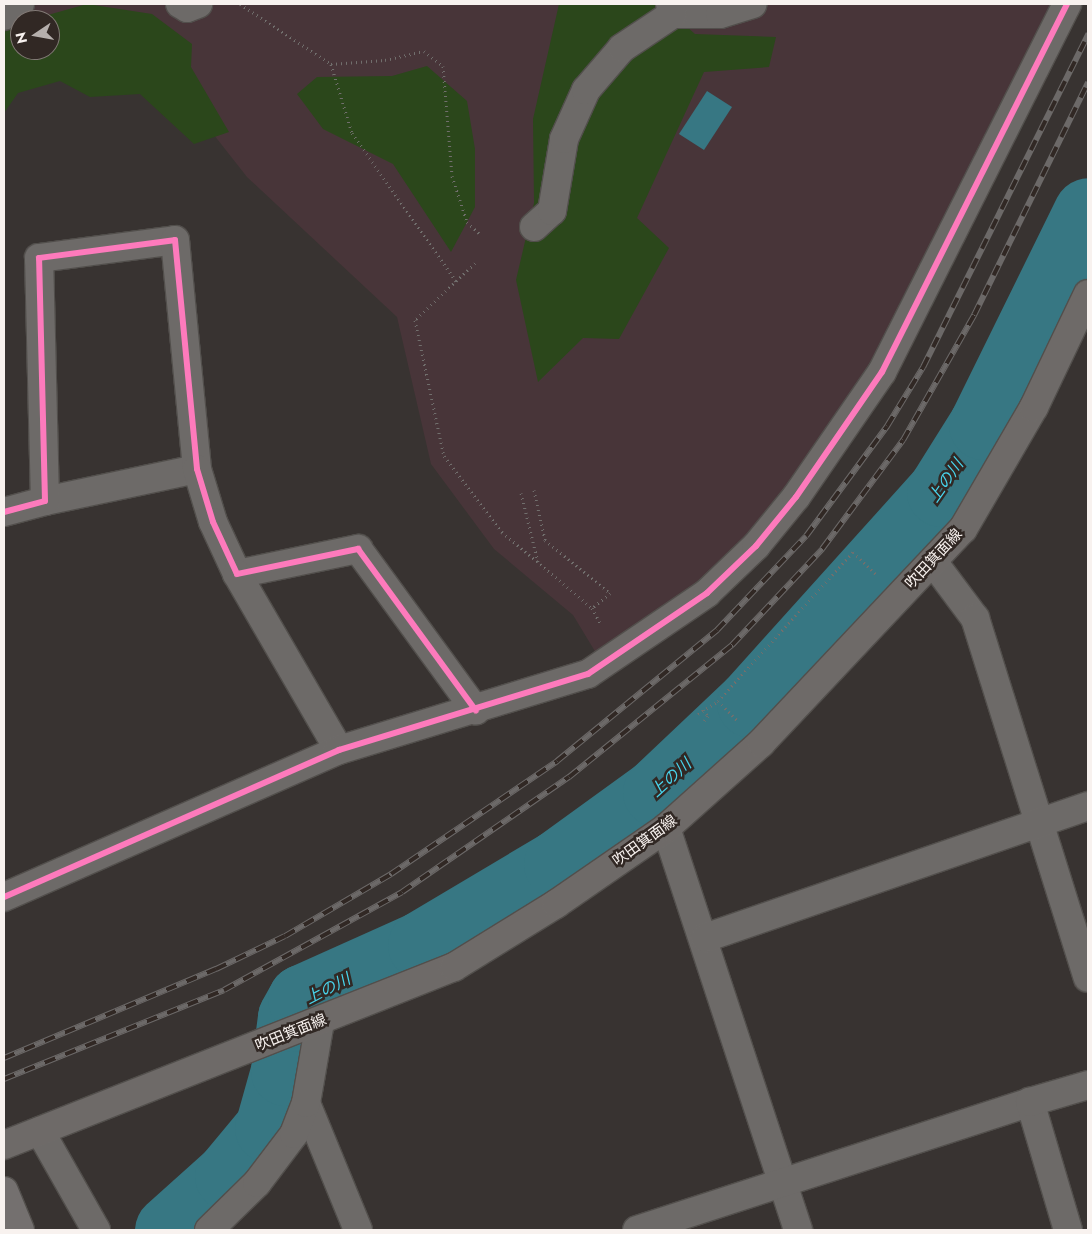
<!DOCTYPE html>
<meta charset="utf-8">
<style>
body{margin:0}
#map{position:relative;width:1092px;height:1234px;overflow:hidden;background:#383331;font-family:Jost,"Noto Sans JP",sans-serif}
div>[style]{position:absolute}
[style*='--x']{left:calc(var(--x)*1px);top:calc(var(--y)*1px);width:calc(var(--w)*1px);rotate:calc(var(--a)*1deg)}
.education>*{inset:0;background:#483539}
.green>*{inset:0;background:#2b471b}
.water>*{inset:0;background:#377783}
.river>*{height:69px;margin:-34.5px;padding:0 34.5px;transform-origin:34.5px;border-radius:34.5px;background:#377783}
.path>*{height:3px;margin-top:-1.5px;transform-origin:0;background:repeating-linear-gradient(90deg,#716f6d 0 1px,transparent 0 5px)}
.roads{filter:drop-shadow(1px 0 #524f4c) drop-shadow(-1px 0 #524f4c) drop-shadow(0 1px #524f4c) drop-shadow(0 -1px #524f4c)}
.minor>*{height:28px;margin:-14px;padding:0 14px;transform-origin:14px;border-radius:14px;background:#6d6a68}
.major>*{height:28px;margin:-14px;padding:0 14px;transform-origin:14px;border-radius:14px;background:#6e6a68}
.highway>*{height:28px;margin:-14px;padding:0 14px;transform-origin:14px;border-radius:14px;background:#74706f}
.rail>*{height:5.5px;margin-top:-2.75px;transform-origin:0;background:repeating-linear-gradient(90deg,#312824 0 11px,#6c6968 0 22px);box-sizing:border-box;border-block:1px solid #6c6968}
.cycleway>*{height:6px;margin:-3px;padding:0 3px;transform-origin:3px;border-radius:3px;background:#fd7abc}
span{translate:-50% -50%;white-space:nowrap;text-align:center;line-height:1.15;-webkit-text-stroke:5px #312824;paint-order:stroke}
.street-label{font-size:15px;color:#f8f2ef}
.water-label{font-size:16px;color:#48d4ec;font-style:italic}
.frame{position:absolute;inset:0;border:5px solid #f8f2ef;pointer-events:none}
.north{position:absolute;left:10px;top:10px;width:50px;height:50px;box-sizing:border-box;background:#312824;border:1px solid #817975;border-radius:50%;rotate:258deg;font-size:14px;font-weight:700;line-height:20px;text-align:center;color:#f8f2ef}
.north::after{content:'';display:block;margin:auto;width:18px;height:22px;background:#b5afac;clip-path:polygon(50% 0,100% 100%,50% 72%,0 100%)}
</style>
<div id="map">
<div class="education">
<i style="clip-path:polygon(4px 4px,1055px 4px,869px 368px,786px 489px,747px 536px,699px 581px,596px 653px,573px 615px,494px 549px,431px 464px,397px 317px,247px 177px,166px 74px,92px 13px,20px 20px,20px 32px,4px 43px)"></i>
</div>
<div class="green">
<i style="clip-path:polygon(87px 4px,152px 14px,192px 44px,191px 67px,229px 132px,194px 144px,140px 94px,90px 97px,60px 81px,18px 93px,4px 113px,4px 32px,20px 25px,20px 50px,50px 50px,50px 20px,30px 20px)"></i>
<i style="clip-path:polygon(559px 4px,661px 4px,695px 34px,776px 37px,769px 67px,704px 72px,637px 218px,669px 248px,619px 339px,583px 338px,538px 382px,516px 280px,534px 203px,533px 119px)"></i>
<i style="clip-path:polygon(427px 66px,467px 101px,475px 149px,475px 207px,451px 252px,393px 164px,323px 129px,297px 94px,317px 77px,392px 76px)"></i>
</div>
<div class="water">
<i style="clip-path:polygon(707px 91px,732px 107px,704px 150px,679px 134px)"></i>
</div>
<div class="river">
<i style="--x:169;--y:1230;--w:81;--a:-42"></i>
<i style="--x:229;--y:1176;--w:62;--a:-50.2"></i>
<i style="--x:269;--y:1128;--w:59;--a:-74.3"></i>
<i style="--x:285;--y:1071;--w:54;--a:-82.6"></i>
<i style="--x:292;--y:1017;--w:21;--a:-61"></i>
<i style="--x:302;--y:999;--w:132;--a:-24.2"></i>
<i style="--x:422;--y:945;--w:158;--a:-30.8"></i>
<i style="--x:558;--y:864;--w:122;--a:-36"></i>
<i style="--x:657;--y:792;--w:129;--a:-43.4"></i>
<i style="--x:751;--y:703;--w:284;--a:-48"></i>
<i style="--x:941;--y:492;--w:79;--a:-57.9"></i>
<i style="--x:983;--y:425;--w:237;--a:-63.8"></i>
</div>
<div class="path">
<i style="--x:240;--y:4;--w:109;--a:33.4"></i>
<i style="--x:331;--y:64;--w:54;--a:-4.2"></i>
<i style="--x:385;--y:60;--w:40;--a:-13"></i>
<i style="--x:424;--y:51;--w:24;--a:38"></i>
<i style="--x:443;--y:66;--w:110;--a:85.3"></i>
<i style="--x:452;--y:176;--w:48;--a:71.9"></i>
<i style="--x:467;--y:222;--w:19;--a:43"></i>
<i style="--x:331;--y:64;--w:72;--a:73.1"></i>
<i style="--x:352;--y:133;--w:181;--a:54.9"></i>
<i style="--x:475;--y:263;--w:83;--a:136.5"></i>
<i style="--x:415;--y:320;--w:139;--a:78"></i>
<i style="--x:444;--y:456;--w:96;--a:52.7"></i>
<i style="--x:502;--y:532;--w:118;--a:40.2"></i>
<i style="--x:592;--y:608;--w:19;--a:62"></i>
<i style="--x:534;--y:490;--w:51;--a:77.6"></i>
<i style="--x:545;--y:540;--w:84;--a:39.2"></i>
<i style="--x:610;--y:593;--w:23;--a:140"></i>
<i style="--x:521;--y:493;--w:71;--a:76.2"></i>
<i style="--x:718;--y:701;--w:27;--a:45"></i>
<i style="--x:703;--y:710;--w:8;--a:50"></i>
<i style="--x:708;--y:716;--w:6;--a:129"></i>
<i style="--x:698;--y:714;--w:24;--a:-33"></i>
<i style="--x:718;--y:701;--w:201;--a:-47.8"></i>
<i style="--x:853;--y:552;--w:32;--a:44"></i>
</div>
<div class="roads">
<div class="minor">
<i style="--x:180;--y:4;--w:8;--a:30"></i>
<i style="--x:187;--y:8;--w:12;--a:-20"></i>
<i style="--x:670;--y:4;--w:10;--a:73"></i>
<i style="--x:673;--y:14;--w:47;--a:0"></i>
<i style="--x:720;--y:14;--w:34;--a:-17"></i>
<i style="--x:4;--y:16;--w:20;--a:-37"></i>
<i style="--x:534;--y:227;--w:24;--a:-42"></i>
<i style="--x:552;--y:211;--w:73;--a:-80.5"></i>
<i style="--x:564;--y:139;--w:54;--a:-65.8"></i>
<i style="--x:586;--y:90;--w:55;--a:-49.4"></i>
<i style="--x:622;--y:48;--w:61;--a:-33.7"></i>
<i style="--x:45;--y:501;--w:155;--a:-11.9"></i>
<i style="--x:4;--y:512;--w:42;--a:-15"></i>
<i style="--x:45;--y:501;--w:243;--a:-91.4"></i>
<i style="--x:39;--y:258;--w:137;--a:-7.5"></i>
<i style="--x:175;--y:240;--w:230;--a:84.5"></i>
<i style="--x:197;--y:469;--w:55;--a:73.2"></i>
<i style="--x:213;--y:522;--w:57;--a:65.2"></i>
<i style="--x:237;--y:574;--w:124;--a:-11.7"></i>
<i style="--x:358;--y:549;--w:200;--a:53.9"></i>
<i style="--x:934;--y:563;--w:69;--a:53.3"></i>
<i style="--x:975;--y:618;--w:377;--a:72.6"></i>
<i style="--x:237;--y:574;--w:203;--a:59.9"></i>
<i style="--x:666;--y:828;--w:423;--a:71.8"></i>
<i style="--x:4;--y:897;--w:366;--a:-23.7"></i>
<i style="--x:339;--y:750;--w:260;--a:-17"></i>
<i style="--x:588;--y:674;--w:144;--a:-34.2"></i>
<i style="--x:707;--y:593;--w:68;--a:-43.8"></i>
<i style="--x:756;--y:546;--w:63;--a:-50.8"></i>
<i style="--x:796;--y:497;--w:152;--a:-55.5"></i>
<i style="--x:882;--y:372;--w:412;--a:-63.3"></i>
<i style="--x:705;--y:938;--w:405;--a:-19"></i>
<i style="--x:306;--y:1103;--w:137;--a:67.7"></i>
<i style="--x:40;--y:1131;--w:114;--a:60.5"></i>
<i style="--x:209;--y:1230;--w:67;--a:-44.4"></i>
<i style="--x:257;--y:1183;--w:61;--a:-52.9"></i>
<i style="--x:294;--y:1134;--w:33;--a:-69"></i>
<i style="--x:306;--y:1103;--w:82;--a:-80.2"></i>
<i style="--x:637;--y:1230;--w:413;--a:-18"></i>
<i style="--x:1068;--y:1230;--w:134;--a:-106.5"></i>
<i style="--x:1030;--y:1102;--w:60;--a:-16.3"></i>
</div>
<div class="major">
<i style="--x:4;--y:1145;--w:484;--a:-21.6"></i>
<i style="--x:454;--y:967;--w:120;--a:-31.7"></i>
<i style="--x:556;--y:904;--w:134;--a:-34.6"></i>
<i style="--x:666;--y:828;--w:127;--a:-41.8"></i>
<i style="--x:761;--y:743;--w:294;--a:-46.7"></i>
<i style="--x:963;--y:529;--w:141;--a:-59.8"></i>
<i style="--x:1034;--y:407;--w:125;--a:-64.5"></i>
</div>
<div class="highway">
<i style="--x:4;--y:1191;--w:42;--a:67.7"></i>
</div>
</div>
<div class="rail">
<i style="--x:4;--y:1058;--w:230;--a:-22.8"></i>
<i style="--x:216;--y:969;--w:76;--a:-25.6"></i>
<i style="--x:285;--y:936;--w:123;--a:-30.3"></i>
<i style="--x:391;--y:874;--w:201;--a:-34.2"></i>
<i style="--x:557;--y:761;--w:207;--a:-39.3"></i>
<i style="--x:717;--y:630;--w:129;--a:-46.6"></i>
<i style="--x:806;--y:536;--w:137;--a:-53.6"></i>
<i style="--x:887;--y:426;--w:69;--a:-58.6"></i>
<i style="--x:923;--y:367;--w:372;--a:-63.6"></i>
<i style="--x:4;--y:1079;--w:237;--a:-22"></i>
<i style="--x:224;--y:990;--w:203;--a:-28.8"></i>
<i style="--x:402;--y:892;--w:203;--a:-34.6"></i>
<i style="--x:569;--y:777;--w:210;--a:-39"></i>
<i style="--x:732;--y:645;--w:132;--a:-46.8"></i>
<i style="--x:822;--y:549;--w:136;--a:-53.4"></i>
<i style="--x:903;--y:440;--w:144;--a:-60.4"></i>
<i style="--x:974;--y:315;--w:259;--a:-63.9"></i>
</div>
<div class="cycleway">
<i style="--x:4;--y:512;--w:42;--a:-15"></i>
<i style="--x:45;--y:501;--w:243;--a:-91.4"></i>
<i style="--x:39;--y:258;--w:137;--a:-7.5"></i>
<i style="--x:175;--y:240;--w:230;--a:84.5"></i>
<i style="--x:197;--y:469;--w:55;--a:73.2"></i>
<i style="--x:213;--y:522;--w:57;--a:65.2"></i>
<i style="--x:237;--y:574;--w:124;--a:-11.7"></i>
<i style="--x:358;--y:549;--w:200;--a:53.9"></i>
<i style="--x:4;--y:897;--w:366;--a:-23.7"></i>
<i style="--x:339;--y:750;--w:260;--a:-17"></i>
<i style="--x:588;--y:674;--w:144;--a:-34.2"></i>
<i style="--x:707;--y:593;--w:68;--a:-43.8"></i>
<i style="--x:756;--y:546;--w:63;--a:-50.8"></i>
<i style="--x:796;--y:497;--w:152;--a:-55.5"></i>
<i style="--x:882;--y:372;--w:412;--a:-63.3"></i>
</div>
<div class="street-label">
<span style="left:934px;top:559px;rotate:-47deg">吹田箕面線</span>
<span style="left:645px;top:841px;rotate:-36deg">吹田箕面線</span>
<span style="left:291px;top:1033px;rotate:-22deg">吹田箕面線</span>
</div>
<div class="water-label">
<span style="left:946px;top:481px;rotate:-55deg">上の川</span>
<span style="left:671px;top:778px;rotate:-42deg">上の川</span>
<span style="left:328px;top:989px;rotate:-27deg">上の川</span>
</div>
<div class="frame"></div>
<div class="north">N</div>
</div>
